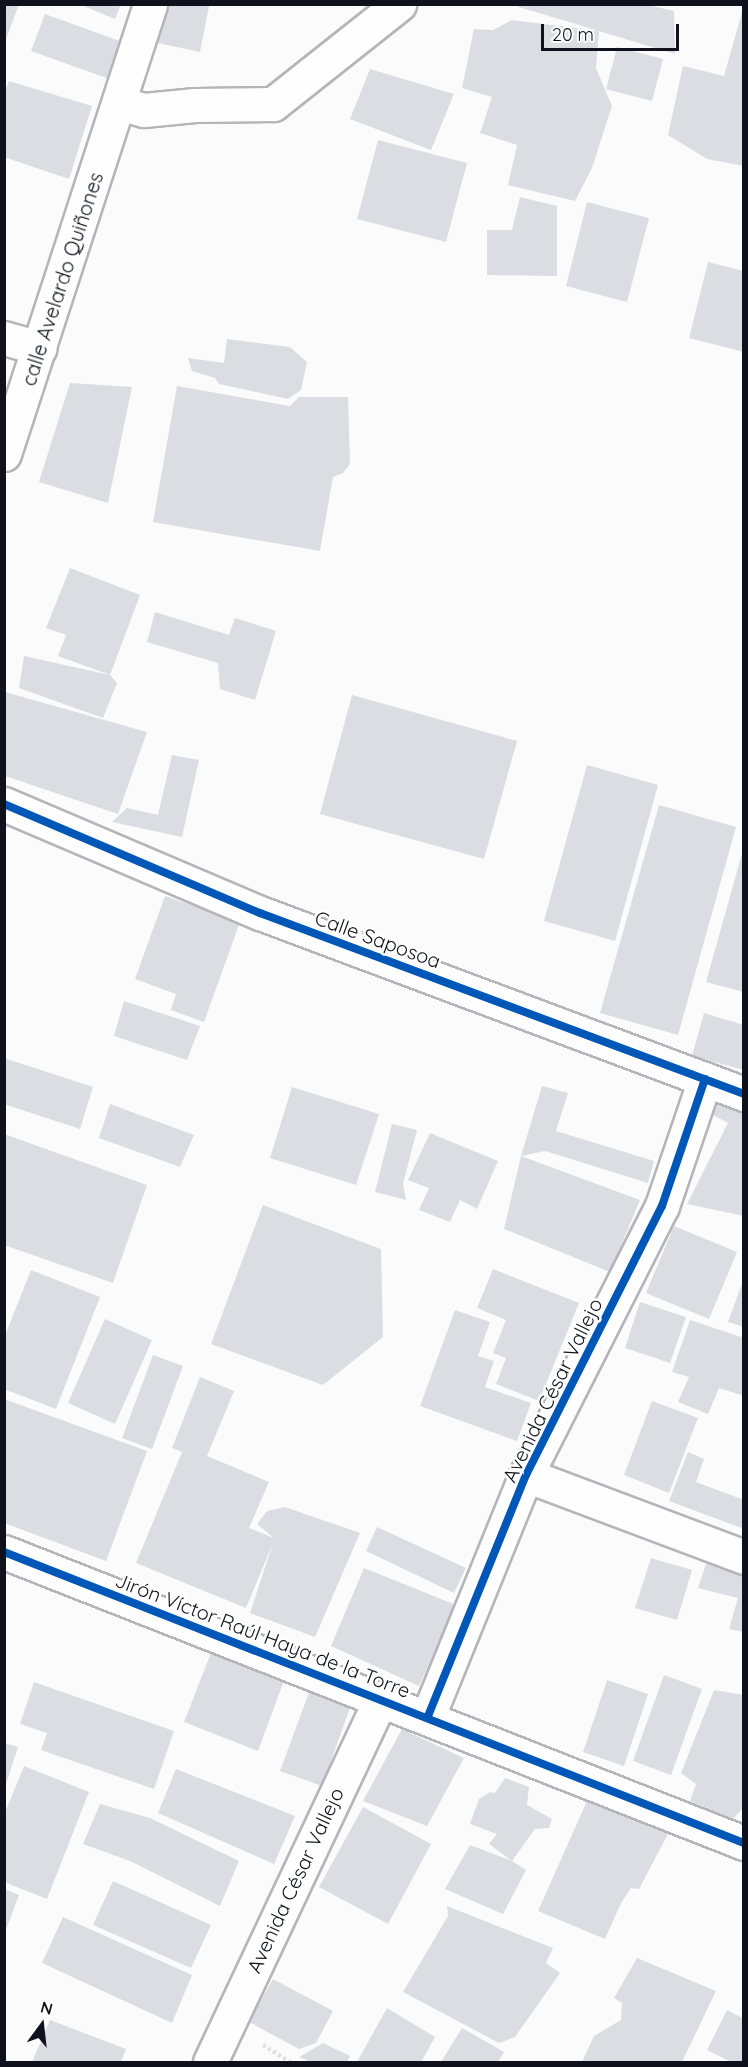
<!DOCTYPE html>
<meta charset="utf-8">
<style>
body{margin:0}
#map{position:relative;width:748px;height:2067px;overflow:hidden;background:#fbfbfb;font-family:Quicksand,sans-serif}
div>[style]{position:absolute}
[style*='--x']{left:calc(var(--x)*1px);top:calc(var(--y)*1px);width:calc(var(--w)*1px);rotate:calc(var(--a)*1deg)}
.building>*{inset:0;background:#dcdde3}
.path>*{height:4px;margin-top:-2px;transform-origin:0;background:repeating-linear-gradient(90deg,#dfdfdf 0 3px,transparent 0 6px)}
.roads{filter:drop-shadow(2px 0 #b4b4ba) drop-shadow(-2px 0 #b4b4ba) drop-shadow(0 2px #b4b4ba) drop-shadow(0 -2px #b4b4ba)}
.minor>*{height:33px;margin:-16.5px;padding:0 16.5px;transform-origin:16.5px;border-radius:16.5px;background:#fefefe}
.cycleway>*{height:8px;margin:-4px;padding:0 4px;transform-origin:4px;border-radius:4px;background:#0057b8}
span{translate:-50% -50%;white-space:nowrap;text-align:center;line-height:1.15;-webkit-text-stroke:5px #fff;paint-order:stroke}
.street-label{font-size:20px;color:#0f111c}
.frame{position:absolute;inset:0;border:6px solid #0f111c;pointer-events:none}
.north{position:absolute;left:12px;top:1995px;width:60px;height:60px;-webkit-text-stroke:4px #fff;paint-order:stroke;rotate:15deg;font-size:16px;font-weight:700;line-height:24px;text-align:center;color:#0f111c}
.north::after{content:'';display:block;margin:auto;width:21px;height:27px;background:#0f111c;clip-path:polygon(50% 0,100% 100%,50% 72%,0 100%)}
.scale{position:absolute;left:541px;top:24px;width:138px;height:27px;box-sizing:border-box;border:3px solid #0f111c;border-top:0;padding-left:8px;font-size:18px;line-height:21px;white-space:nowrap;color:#0f111c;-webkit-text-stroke:4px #fff;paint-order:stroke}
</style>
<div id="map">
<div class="building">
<i style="clip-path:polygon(4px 4px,19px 4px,5px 42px,4px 42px)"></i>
<i style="clip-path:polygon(79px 4px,121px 4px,115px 19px)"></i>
<i style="clip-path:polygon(161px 4px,209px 6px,200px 52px,153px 42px)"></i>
<i style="clip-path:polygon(509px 4px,644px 4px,674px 11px,675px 54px,599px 31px,596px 68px,612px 106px,592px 168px,575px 201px,508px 185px,517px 145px,480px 133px,492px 97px,462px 88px,474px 29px,493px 30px,512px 20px,599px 31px)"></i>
<i style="clip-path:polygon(744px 5px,744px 166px,707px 159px,668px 135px,683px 66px,724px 76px)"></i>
<i style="clip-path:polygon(45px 14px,128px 44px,115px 81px,31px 51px)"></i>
<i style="clip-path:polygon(617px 47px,663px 59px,652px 101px,606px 89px)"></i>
<i style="clip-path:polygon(370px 69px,454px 94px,431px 150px,350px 119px)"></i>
<i style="clip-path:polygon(9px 81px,92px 106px,69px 179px,4px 157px,4px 93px)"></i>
<i style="clip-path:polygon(378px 140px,467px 163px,446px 242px,357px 219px)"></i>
<i style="clip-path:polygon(520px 197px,557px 206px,557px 276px,487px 275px,487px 230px,512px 230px)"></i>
<i style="clip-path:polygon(587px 202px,649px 218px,627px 302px,566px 286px)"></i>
<i style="clip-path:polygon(708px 262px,744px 271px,744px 352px,689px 338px)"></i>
<i style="clip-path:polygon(227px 339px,290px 347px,307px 362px,301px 390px,288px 399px,219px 384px,215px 378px,192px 371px,188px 358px,224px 363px)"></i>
<i style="clip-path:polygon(70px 383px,132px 387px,108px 503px,39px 482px)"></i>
<i style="clip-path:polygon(177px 386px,290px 406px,299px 397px,348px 397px,350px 464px,343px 473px,333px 477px,320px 551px,153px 522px)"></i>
<i style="clip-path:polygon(70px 568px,140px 595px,110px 675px,117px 683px,103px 718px,19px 688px,24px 656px,110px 675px,58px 656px,66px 635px,46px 628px)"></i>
<i style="clip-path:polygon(155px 612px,229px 635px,235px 618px,276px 631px,255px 700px,220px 689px,218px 663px,147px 642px)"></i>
<i style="clip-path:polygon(5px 692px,147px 732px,118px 814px,5px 776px)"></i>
<i style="clip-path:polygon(352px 695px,517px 741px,484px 859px,320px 814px)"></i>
<i style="clip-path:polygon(172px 755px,199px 760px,182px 837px,112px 822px,127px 808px,158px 815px)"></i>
<i style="clip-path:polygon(587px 765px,658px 785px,615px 941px,544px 921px)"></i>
<i style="clip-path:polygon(659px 805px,736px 827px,678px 1035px,600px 1013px)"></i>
<i style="clip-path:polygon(743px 850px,744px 850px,744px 992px,706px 982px)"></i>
<i style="clip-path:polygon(165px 896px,240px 922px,204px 1022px,171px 1010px,176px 994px,135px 979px)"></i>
<i style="clip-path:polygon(124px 1001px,200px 1026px,187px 1060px,114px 1036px)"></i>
<i style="clip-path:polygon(704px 1013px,744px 1025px,744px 1070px,692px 1056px)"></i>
<i style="clip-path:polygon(4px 1058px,93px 1087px,80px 1129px,4px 1104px)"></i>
<i style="clip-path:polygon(542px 1086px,568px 1093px,556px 1131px,654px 1161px,648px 1183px,545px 1151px,521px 1156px,640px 1200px,610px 1272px,504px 1229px,521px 1156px)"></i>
<i style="clip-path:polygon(292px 1087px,379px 1114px,356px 1185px,270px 1158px)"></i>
<i style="clip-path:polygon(714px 1092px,744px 1105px,744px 1216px,687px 1204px,728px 1123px,707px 1112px)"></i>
<i style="clip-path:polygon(110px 1104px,194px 1135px,180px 1167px,99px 1138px)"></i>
<i style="clip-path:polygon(392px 1124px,417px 1130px,403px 1184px,406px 1200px,375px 1192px)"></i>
<i style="clip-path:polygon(430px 1133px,498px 1161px,477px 1209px,460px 1200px,450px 1222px,419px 1210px,429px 1188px,408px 1180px)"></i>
<i style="clip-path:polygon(4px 1134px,147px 1185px,113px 1283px,4px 1245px)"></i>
<i style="clip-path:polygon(263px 1205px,381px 1249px,383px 1337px,323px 1385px,211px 1344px)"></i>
<i style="clip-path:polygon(674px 1226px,737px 1252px,709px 1319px,646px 1293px)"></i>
<i style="clip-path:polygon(493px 1269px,579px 1303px,539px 1401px,496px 1384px,506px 1358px,493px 1353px,506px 1320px,477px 1308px)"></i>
<i style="clip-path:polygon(31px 1270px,100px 1297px,56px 1409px,4px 1389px,4px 1338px)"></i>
<i style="clip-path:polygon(743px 1281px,744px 1281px,744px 1327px,728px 1322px)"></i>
<i style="clip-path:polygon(640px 1302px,686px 1317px,670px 1363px,625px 1348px)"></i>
<i style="clip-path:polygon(455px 1310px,490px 1322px,478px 1356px,494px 1361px,485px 1387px,531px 1403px,517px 1441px,420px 1406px)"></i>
<i style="clip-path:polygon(105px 1319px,152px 1340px,115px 1424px,68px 1403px)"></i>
<i style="clip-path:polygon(690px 1320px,744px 1338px,744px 1396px,719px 1388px,708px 1414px,678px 1402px,689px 1377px,672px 1372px)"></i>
<i style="clip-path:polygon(153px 1355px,183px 1366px,152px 1449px,122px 1438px)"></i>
<i style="clip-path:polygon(200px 1377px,234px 1391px,207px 1456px,269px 1482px,249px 1528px,274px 1538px,257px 1524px,267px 1511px,285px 1507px,360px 1533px,315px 1637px,250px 1613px,273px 1543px,246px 1608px,136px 1563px,182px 1452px,172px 1448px)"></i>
<i style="clip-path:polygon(4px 1399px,147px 1451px,106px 1561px,4px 1523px)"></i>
<i style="clip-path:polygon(652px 1401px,698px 1418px,669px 1493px,624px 1475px)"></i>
<i style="clip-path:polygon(688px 1452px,704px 1459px,696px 1482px,744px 1500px,744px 1529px,669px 1501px)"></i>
<i style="clip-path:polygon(377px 1527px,466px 1568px,454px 1593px,366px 1551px)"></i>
<i style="clip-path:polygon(651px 1558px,692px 1570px,677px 1620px,635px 1608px)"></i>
<i style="clip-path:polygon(707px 1561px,744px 1575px,744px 1632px,729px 1629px,738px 1598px,698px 1588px)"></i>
<i style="clip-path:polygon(364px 1568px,456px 1605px,419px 1686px,331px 1646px)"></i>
<i style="clip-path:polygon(214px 1645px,286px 1675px,258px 1751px,184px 1722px)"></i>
<i style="clip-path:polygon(664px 1675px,702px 1689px,671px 1775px,633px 1761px)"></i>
<i style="clip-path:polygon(607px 1680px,648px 1694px,624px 1766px,583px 1752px)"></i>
<i style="clip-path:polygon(34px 1682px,174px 1731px,154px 1789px,41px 1750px,47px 1733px,20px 1724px)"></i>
<i style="clip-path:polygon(310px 1690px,351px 1705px,322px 1786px,280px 1771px)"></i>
<i style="clip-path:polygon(714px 1690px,744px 1695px,744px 1807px,733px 1819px,690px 1801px,696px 1784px,681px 1773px)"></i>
<i style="clip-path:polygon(402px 1729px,464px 1758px,427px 1826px,363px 1801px)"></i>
<i style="clip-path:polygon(5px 1743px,18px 1747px,5px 1787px)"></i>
<i style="clip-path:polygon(24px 1766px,89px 1792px,47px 1899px,4px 1882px,4px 1815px)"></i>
<i style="clip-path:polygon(176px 1769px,295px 1816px,274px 1864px,158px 1813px)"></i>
<i style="clip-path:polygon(505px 1778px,529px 1787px,527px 1805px,552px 1819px,549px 1828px,535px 1829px,512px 1861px,526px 1870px,503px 1914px,445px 1889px,470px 1845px,512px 1861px,489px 1844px,497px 1834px,470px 1824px,479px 1799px,490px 1792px,495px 1793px)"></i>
<i style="clip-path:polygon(587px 1801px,670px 1830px,639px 1889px,631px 1888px,621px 1903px,605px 1939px,538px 1911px)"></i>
<i style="clip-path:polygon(100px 1804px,150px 1818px,239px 1861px,220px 1906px,130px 1861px,83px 1844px)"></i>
<i style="clip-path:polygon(363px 1807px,431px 1844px,388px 1924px,319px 1887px)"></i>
<i style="clip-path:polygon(113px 1881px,211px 1925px,191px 1968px,93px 1925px)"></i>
<i style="clip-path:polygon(4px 1889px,19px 1895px,5px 1932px,4px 1932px)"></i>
<i style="clip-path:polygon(447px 1906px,553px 1948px,546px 1963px,560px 1973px,515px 2037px,499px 2043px,403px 1992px,448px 1916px)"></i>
<i style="clip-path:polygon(63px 1917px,192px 1975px,172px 2023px,42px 1963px)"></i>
<i style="clip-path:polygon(637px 1958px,716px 1991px,682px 2062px,582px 2062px,594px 2036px,621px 2020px,622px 2003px,614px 1998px)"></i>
<i style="clip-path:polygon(273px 1979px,333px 2011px,316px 2043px,299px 2049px,249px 2022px)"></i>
<i style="clip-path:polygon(387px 2008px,435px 2037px,421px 2062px,357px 2062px)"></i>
<i style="clip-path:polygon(727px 2010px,744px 2019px,744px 2062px,731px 2062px,707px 2050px)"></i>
<i style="clip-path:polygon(50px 2020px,126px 2049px,121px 2062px,32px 2062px)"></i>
<i style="clip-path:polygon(462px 2028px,504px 2052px,498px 2062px,441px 2062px)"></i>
<i style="clip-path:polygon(323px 2043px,350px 2056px,347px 2062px,310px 2062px,299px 2057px)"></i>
</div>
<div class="path">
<i style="--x:263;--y:2045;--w:32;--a:32"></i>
</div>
<div class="roads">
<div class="minor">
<i style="--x:119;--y:103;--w:26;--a:16"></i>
<i style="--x:144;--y:110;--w:51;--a:-5.6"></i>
<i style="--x:195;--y:105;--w:78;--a:-0.7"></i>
<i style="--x:273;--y:104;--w:161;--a:-38.4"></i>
<i style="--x:4;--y:338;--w:37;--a:16"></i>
<i style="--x:4;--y:454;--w:473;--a:-72"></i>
<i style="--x:4;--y:804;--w:278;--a:23.1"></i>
<i style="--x:260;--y:913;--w:517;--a:20.5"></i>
<i style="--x:526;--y:1475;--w:233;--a:20.6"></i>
<i style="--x:4;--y:1552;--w:795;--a:21.47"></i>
<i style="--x:428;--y:1716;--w:260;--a:-67.9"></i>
<i style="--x:526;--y:1475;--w:301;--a:-63.2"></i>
<i style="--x:662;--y:1206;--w:134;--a:-71.3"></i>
<i style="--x:210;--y:2062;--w:402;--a:-64.8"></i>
</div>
</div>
<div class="cycleway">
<i style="--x:4;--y:804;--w:278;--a:23.1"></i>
<i style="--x:260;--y:913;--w:517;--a:20.5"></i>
<i style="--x:4;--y:1552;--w:795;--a:21.47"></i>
<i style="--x:428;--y:1716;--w:260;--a:-67.9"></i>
<i style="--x:526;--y:1475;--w:301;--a:-63.2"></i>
<i style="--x:662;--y:1206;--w:134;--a:-71.3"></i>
</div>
<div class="street-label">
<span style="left:62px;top:279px;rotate:-72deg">calle Avelardo Quiñones</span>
<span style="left:378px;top:939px;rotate:20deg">Calle Saposoa</span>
<span style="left:552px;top:1390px;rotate:-64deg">Avenida César Vallejo</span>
<span style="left:263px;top:1635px;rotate:21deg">Jirón Víctor Raúl Haya de la Torre</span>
<span style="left:295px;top:1880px;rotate:-65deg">Avenida César Vallejo</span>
</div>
<div class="frame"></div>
<div class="north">N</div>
<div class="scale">20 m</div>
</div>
